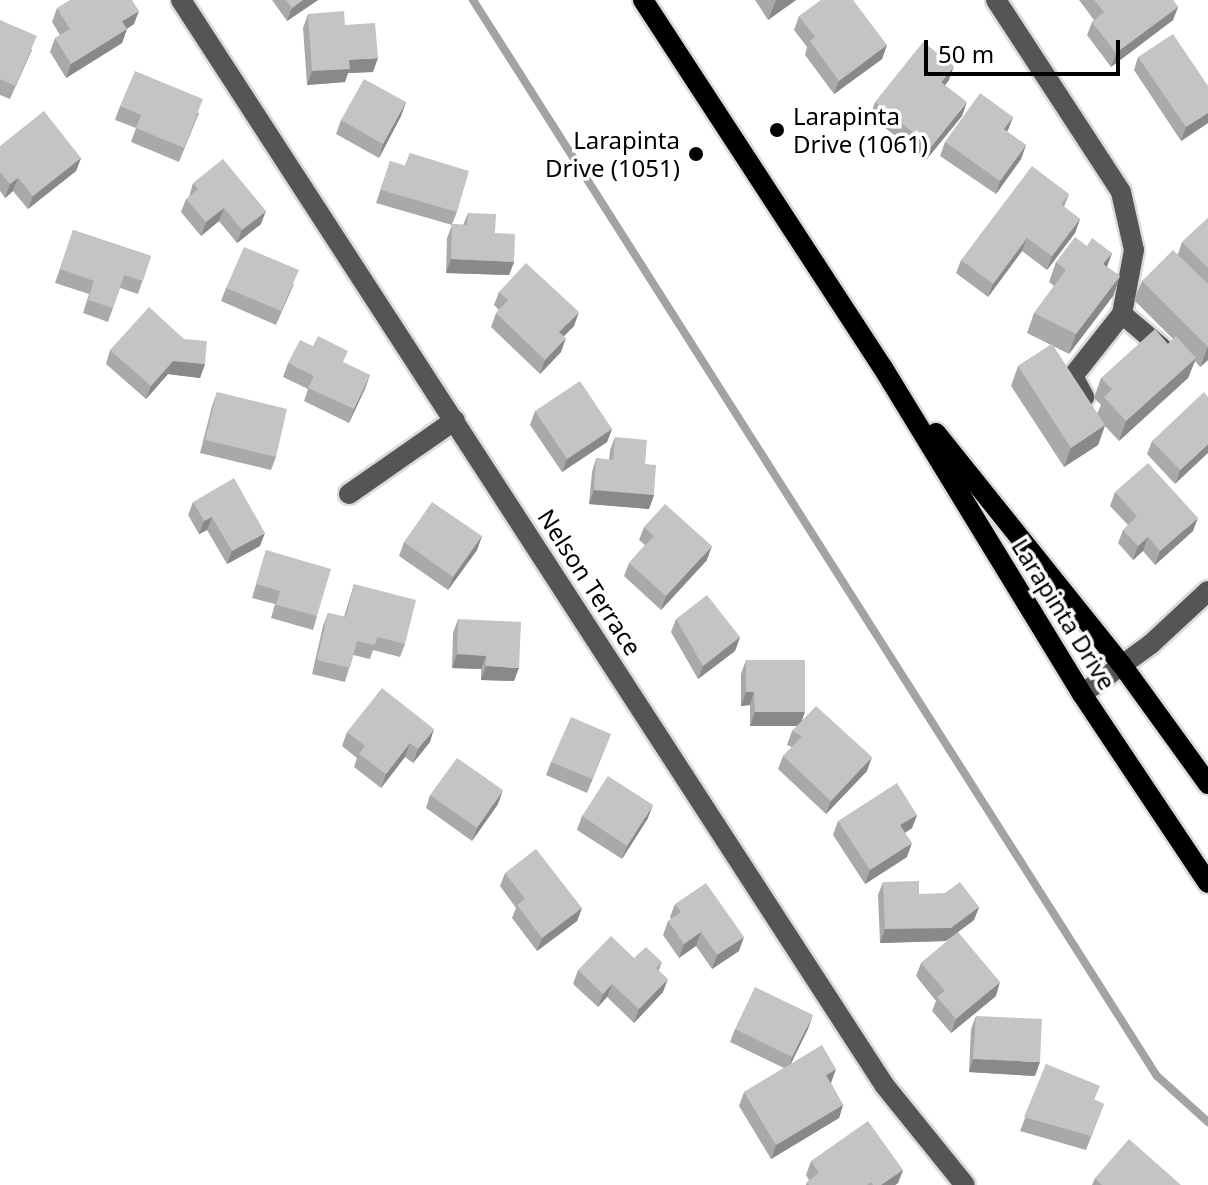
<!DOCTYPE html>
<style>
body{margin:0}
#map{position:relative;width:1208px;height:1185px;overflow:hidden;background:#fff;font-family:"Noto Sans",sans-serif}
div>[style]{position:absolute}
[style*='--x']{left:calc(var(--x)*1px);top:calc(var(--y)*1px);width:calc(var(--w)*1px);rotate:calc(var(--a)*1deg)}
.stream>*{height:8px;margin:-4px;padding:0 4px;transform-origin:4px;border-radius:4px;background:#a3a3a3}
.roads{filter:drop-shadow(2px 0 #dbdbdb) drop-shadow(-2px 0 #dbdbdb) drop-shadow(0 2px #dbdbdb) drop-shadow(0 -2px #dbdbdb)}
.minor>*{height:20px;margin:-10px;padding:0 10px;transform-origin:10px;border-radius:10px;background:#555}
.major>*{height:20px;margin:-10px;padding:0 10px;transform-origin:10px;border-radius:10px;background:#000}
.wall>*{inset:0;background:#a9a9a9}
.shaded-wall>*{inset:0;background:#898989}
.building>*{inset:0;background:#c4c4c4}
.dots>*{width:22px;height:22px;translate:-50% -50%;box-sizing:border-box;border:4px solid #fff;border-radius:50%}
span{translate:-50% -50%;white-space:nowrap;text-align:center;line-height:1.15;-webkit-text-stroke:7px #fff;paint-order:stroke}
.poi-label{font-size:24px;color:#000}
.left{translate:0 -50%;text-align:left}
.right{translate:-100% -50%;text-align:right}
.street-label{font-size:24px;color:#000}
.scale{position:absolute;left:924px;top:40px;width:196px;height:36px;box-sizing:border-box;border:4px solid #000;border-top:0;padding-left:10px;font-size:24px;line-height:28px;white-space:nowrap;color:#000;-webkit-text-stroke:6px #fff;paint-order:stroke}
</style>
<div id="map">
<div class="stream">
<i style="--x:473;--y:0;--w:1275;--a:57.56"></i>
<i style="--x:1157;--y:1076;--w:69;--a:42"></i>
</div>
<div class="roads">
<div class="minor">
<i style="--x:181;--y:0;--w:1294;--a:57.05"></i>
<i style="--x:885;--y:1086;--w:127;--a:51.1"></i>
<i style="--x:996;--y:0;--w:229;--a:56.9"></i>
<i style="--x:1121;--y:192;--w:59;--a:77.4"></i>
<i style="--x:1134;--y:250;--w:65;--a:100.6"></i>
<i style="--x:1122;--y:314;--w:79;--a:128.3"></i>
<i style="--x:1073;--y:376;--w:24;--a:62"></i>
<i style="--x:1122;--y:314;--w:52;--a:40.4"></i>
<i style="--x:349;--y:494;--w:129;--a:-34.9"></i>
<i style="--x:1082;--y:694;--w:85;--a:-35.9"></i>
<i style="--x:1151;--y:644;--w:78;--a:-42.9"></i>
</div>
<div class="major">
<i style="--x:643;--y:0;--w:439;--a:56.9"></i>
<i style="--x:883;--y:368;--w:382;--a:58.6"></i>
<i style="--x:1082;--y:694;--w:227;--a:56.3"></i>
<i style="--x:936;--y:433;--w:297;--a:51.3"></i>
<i style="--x:1122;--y:665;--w:147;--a:54.1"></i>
</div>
</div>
<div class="wall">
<i style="clip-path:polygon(272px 0,318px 0,287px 21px)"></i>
<i style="clip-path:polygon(755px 0,796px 0,768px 20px)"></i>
<i style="clip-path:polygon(1079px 0,1173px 0,1178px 7px,1173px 20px,1111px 67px,1087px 35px,1092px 22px,1094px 20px)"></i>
<i style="clip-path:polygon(57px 8px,134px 24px,127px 29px,122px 43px,66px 78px,50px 52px,55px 38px,60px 35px,52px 22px)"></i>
<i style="clip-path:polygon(308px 14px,345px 25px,373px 72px,348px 73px,345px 82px,307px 85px,303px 28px)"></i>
<i style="clip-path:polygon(799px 16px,887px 45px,882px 59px,834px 94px,805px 55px,807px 47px,794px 30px)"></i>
<i style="clip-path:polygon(0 20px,32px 50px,10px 99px,0 95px)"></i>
<i style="clip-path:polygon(1138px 57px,1208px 86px,1208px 123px,1181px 141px,1134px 70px)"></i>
<i style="clip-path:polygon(949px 80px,945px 85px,962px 116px,926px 160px,870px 116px,875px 102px)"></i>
<i style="clip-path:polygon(406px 102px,401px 116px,379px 158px,336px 134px,341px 120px)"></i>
<i style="clip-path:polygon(120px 106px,199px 113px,179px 162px,131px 142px,136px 128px,115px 120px)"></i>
<i style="clip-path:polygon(1013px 117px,1007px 132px,1026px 145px,1021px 159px,996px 194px,940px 156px,945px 142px)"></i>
<i style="clip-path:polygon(0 146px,81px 158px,76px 171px,28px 209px,13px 191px,5px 198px,0 191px)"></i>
<i style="clip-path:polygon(410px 153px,457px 212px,452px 224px,463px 225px,468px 213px,495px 233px,514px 262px,509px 275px,446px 273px,447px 238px,452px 225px,376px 203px,390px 161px,405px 166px)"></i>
<i style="clip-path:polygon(193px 183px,261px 224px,237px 243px,219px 221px,201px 236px,181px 212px,186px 199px,189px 197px)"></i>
<i style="clip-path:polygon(1069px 194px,1064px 207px,1080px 219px,1075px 233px,1047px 270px,1022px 251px,988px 297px,956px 273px,961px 260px)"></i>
<i style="clip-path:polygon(1208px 218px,1208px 360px,1200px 367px,1195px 361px,1188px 378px,1119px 441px,1105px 426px,1098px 445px,1064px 467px,1011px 386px,1018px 366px,1051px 345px,1027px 333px,1034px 313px,1054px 286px,1049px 282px,1056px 262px,1087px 246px,1112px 253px,1107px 267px,1120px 276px,1113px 296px,1069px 354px,1053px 346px,1097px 414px,1101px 405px,1094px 398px,1101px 378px,1168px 344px,1173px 339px,1134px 300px,1142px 281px,1178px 254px,1182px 242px)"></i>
<i style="clip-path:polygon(73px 230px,151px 256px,138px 294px,120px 288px,108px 322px,83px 313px,89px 294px,55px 283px)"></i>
<i style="clip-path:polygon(294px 284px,276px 325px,221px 301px,226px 288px)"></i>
<i style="clip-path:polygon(499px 292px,574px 326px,564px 336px,561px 352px,540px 374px,491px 327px,496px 313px,499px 310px,494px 305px)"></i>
<i style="clip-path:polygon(110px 350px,205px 364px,200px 378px,168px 374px,146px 399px,106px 364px)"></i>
<i style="clip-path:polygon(288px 363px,344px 363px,370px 375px,349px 423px,304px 401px,308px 389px,283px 377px)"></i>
<i style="clip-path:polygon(217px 392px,276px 457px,271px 470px,200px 453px,212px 406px)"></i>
<i style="clip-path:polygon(1208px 397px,1175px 484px,1147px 454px,1152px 441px)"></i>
<i style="clip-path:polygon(535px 411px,612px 429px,607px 442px,562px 472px,530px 425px)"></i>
<i style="clip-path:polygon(615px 437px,645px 464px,654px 495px,649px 509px,589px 504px,592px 472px,596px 458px,609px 460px,610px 450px)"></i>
<i style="clip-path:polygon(1115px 492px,1193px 531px,1155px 565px,1143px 551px,1133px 560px,1118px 543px,1123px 530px,1128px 525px,1110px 506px)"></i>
<i style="clip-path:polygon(193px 502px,260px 546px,227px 564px,207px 530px,199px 534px,188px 515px)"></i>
<i style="clip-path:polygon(644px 527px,707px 560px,661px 610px,624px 576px,629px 563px,645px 545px,639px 540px)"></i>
<i style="clip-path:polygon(482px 536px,477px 550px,448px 590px,399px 556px,404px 542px)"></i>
<i style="clip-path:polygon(266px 550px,317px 616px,313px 630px,271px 618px,275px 604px,252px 598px)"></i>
<i style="clip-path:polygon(354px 584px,405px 644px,400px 657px,373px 650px,370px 659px,353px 655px,345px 682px,312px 674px,323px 626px,328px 613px,344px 617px)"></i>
<i style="clip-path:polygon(458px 619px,514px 681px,481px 680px,481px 669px,452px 668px,453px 633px)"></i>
<i style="clip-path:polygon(676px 619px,740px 637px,735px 651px,698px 679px,671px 632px)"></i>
<i style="clip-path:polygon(746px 660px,802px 721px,867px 771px,826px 814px,778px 769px,783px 756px,792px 747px,787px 745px,792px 731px,797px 726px,750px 726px,750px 705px,741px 706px,741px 674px)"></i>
<i style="clip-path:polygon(347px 732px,430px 742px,413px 763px,405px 757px,381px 788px,354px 767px,357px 758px,342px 746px)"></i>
<i style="clip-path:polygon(611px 734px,587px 793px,546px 775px,551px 762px)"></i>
<i style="clip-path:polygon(430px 795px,498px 804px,472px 841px,426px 808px)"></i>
<i style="clip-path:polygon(917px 815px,912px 828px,905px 833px,907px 857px,865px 884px,833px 835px,838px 821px)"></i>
<i style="clip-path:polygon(582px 816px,648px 818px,622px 859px,577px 830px)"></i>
<i style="clip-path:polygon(505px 873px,582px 908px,577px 921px,537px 951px,512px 918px,516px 908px,500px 886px)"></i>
<i style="clip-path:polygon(883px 882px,919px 894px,979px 907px,974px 920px,958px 932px,996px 996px,951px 1033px,932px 1011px,936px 1001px,916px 976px,921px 963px,956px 934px,946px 941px,880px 943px,878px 895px)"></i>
<i style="clip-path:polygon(675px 904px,739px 951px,712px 969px,696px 946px,679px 958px,663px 935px,668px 921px,671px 919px,670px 917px)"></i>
<i style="clip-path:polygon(634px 958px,662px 962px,659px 970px,663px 992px,634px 1023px,607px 997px,598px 1007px,573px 984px,578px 970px)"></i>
<i style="clip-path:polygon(976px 1016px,1035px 1076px,969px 1072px,971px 1029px)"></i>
<i style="clip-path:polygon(735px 1029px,808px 1029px,790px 1064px,831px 1083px,843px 1105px,839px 1118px,771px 1159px,739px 1106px,744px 1092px,784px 1068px,730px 1042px)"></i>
<i style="clip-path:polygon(1046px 1064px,1095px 1100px,1104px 1104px,1086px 1150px,1020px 1131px)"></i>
<i style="clip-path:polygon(811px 1161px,903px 1170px,898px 1183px,895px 1185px,806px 1185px,807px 1182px,809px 1180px,806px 1175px)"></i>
<i style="clip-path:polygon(1095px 1178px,1181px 1185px,1092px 1185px)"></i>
</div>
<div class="shaded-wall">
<i style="clip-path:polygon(303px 0,318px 0,287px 21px,292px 8px)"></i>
<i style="clip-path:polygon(776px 0,796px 0,768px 20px)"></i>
<i style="clip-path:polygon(1178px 7px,1173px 20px,1111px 67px,1116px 53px)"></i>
<i style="clip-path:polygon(139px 11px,134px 24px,117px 35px,122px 21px)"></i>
<i style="clip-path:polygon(127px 29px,122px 43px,66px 78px,71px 64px)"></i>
<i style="clip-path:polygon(887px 45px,882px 59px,834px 94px,839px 81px)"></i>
<i style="clip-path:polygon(378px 58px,373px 72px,348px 73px,345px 82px,307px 85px,312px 71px,349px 60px)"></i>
<i style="clip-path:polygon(954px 66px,949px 80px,937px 96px,941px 82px)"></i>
<i style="clip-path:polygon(406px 102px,401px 116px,379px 158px,383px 144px)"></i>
<i style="clip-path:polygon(967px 102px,962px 116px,926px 160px,931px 147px)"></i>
<i style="clip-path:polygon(1208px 113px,1208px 123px,1181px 141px,1186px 127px)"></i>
<i style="clip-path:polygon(1013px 117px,1008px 130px,999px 143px,1004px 129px)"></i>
<i style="clip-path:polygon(1026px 145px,1021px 159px,996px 194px,1000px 181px)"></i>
<i style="clip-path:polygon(81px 158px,76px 171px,28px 209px,33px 196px)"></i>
<i style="clip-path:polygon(18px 178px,13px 191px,5px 198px,10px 184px)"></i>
<i style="clip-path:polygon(224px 208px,219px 221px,201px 236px,206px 222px)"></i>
<i style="clip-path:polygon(266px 211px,261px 224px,237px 243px,242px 230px)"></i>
<i style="clip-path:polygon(1080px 219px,1075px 233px,1047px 270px,1052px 256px)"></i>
<i style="clip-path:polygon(1027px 238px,1022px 251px,988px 297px,993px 284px)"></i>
<i style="clip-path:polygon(1112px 253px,1105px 272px,1103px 264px)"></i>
<i style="clip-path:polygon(451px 259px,514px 262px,509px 275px,446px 273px)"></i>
<i style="clip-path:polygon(1120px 276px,1113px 296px,1069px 354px,1076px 334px)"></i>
<i style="clip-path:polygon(579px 312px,574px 326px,554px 346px,559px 332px)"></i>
<i style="clip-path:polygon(566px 338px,561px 352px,540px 374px,545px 360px)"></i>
<i style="clip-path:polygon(1208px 347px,1208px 360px,1200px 367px)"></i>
<i style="clip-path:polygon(1196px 358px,1188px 378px,1119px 441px,1126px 421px)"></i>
<i style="clip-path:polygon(173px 361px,205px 364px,200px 378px,168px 374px,146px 399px,151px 386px)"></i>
<i style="clip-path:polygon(370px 375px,365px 389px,349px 423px,354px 409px)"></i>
<i style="clip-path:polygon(1105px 425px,1098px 445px,1064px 467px,1071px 448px)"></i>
<i style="clip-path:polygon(612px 429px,607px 442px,562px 472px,567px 459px)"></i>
<i style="clip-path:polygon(1208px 444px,1208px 453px,1175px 484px,1180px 470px)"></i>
<i style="clip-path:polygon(594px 490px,654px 495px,649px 509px,589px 504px)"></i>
<i style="clip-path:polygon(212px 517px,207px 530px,199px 534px,204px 521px)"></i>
<i style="clip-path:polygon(1198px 518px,1193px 531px,1155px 565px,1160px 551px)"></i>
<i style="clip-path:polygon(265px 533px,260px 546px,227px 564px,232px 551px)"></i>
<i style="clip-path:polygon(482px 536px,477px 550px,448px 590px,453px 577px)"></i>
<i style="clip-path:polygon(1148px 537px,1143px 551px,1133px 560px,1138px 546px)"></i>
<i style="clip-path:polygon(712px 546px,707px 560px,661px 610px,666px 596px)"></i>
<i style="clip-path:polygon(740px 637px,735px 651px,698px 679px,703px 666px)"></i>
<i style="clip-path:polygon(457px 654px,486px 656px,481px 669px,452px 668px)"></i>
<i style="clip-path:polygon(486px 666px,519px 668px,514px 681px,481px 680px)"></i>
<i style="clip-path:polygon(746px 692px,754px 692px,750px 705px,741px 706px)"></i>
<i style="clip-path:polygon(755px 712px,805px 712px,800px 726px,750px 726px)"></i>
<i style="clip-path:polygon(434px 729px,430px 742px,413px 763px,418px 749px)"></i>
<i style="clip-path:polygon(410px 743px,405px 757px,381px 788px,386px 774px)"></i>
<i style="clip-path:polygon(872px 757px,867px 771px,826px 814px,831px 801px)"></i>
<i style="clip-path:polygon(503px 790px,498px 804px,472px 841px,477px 828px)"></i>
<i style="clip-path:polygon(653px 805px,648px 818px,622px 859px,627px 846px)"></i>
<i style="clip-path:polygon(917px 815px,912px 828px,895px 839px,900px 825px)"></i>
<i style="clip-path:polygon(912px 843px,907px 857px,865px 884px,870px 870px)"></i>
<i style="clip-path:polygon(979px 907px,974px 920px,946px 941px,880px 943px,885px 929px)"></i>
<i style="clip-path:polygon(582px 908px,577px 921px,537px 951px,542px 938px)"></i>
<i style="clip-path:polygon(701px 932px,696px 946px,679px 958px,684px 944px)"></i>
<i style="clip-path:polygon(744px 937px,739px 951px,712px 969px,717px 955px)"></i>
<i style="clip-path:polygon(668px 979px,663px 992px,634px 1023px,639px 1009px)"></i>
<i style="clip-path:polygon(1000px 982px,996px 996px,951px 1033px,956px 1019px)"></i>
<i style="clip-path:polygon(612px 984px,607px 997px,598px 1007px,603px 994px)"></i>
<i style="clip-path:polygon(813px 1015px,808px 1029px,788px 1070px,792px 1057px)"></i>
<i style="clip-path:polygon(973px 1059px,1040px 1062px,1035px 1076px,969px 1072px)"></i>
<i style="clip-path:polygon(836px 1069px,831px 1083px,821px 1089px,826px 1075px)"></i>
<i style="clip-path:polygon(843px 1105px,839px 1118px,771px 1159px,776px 1145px)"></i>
<i style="clip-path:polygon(903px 1170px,898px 1183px,895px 1185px,881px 1185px)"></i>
</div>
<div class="building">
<i style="clip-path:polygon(70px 0,132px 0,139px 11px,122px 21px,127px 29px,71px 64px,55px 38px,70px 29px,57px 8px)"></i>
<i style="clip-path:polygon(286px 0,303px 0,292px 8px)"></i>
<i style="clip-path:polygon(821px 0,853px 0,887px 45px,839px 81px,810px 41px,815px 37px,799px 16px)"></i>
<i style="clip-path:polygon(1094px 0,1173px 0,1178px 7px,1116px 53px,1092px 22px,1104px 12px)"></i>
<i style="clip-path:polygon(344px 11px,345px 25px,375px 23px,378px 58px,349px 60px,350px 69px,312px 71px,308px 14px)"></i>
<i style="clip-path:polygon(0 20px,37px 36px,15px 86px,0 79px)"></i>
<i style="clip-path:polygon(1173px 34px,1208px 86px,1208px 113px,1186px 127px,1138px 57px)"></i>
<i style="clip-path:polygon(923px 42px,954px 66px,941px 82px,967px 102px,931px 147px,875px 102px)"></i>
<i style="clip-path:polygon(135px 71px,203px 99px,184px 148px,136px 128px,141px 115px,120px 106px)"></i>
<i style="clip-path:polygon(364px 79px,406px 102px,383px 144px,341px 120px)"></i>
<i style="clip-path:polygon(980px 93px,1013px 117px,1004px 129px,1026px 145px,1000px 181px,945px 142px)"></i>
<i style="clip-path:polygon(44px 111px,81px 158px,33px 196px,18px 178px,10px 184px,0 172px,0 146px)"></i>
<i style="clip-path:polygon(410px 153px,469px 171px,457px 212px,381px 190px,390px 161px,406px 166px)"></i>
<i style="clip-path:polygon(223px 159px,266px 211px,242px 230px,224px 208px,206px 222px,186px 199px,198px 189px,193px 183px)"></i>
<i style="clip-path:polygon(1032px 166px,1069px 194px,1061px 204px,1080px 219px,1052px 256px,1027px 238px,993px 284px,961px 260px)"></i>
<i style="clip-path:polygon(468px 213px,496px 214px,495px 233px,515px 234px,514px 262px,451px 259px,452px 224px,467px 225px)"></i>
<i style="clip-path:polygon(1208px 218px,1208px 268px,1182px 242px)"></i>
<i style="clip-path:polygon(73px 230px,151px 256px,143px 281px,124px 275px,113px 308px,88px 300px,94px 281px,60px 269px)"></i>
<i style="clip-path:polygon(1075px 237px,1087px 246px,1092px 238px,1112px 253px,1103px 264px,1120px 276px,1076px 334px,1034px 313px,1066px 270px,1056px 262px)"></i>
<i style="clip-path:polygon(244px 247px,299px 270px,281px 311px,226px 288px)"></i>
<i style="clip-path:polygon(1173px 250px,1208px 284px,1208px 347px,1142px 281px)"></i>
<i style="clip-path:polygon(526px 263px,579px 312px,559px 332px,566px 338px,545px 360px,496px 313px,508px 300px,499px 292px)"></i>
<i style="clip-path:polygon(149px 307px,184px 339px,207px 341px,205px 364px,173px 361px,151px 386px,110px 350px)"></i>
<i style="clip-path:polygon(1155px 329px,1168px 344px,1176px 336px,1196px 358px,1126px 421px,1104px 397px,1112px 389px,1101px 378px)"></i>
<i style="clip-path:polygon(318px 336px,348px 351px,343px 362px,370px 375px,354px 409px,308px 388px,314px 376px,288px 363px,300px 340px,313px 346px)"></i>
<i style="clip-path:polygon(1052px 344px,1105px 425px,1071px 448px,1018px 366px)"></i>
<i style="clip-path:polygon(580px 381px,612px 429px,567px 459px,535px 411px)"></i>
<i style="clip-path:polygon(217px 392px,287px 409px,276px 457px,205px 440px)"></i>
<i style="clip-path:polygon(1204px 392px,1208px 397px,1208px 444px,1180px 470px,1152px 441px)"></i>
<i style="clip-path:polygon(615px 437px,647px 440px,645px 464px,656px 465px,654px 495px,594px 490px,596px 458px,613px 460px)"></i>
<i style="clip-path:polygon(1148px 463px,1198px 518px,1160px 551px,1148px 537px,1138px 546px,1123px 530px,1137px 516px,1115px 492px)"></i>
<i style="clip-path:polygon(234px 478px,265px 533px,232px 551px,212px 517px,204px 521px,193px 502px)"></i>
<i style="clip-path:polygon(432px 502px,482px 536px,453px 577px,404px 542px)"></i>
<i style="clip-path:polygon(665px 504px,712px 546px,666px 596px,629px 563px,654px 536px,644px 527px)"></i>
<i style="clip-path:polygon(266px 550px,331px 569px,317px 616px,276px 605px,280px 591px,256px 584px)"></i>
<i style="clip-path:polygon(354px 584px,416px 600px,405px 644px,377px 637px,375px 645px,357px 641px,350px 668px,317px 660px,328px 613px,346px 617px)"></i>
<i style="clip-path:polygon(707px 595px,740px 637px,703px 666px,676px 619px)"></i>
<i style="clip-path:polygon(458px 619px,521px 622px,519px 668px,486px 666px,486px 656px,457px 654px)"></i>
<i style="clip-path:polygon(746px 660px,805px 660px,805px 712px,755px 712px,754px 692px,746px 692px)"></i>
<i style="clip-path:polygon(382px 688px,434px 729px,418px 749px,410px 743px,386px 774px,359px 754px,365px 746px,347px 732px)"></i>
<i style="clip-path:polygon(816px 706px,872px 757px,831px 801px,783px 756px,802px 736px,792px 731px)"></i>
<i style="clip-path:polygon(571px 717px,611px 734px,592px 779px,551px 762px)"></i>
<i style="clip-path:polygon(457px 758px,503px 790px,477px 828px,430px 795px)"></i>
<i style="clip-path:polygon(608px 776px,653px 805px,627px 846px,582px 816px)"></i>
<i style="clip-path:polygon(897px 783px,917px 815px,900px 825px,912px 843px,870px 870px,838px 821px)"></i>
<i style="clip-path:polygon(536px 849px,582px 908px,542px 938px,517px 905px,525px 899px,505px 873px)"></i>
<i style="clip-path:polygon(919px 881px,919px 894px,945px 893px,960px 882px,979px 907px,951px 928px,885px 929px,883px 882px)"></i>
<i style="clip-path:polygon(706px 883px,744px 937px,717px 955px,701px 932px,684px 944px,668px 921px,681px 912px,675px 904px)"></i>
<i style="clip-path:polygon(958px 932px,1000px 982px,956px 1019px,937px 997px,945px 991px,921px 963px)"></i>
<i style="clip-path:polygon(611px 936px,634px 958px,646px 947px,662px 962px,656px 968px,668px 979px,639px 1009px,612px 984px,603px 994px,578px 970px)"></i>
<i style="clip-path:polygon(755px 987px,813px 1015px,792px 1057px,735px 1029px)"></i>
<i style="clip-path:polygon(976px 1016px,1042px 1019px,1040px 1062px,973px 1059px)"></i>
<i style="clip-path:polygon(822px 1045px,836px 1069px,826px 1075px,843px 1105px,776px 1145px,744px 1092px)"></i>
<i style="clip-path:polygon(1046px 1064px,1100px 1086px,1094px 1100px,1104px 1104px,1091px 1136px,1024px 1117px)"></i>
<i style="clip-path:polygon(868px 1121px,903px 1170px,881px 1185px,873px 1185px,871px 1182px,867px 1185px,809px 1185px,807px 1182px,819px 1173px,811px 1161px)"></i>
<i style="clip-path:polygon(1129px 1139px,1181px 1185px,1102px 1185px,1095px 1178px)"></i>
</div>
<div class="dots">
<i style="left:777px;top:130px;background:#000"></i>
<i style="left:696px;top:154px;background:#000"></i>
</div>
<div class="poi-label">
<span class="left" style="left:793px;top:130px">Larapinta<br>Drive (1061)</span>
<span class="right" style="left:680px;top:154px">Larapinta<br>Drive (1051)</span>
</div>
<div class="street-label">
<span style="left:590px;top:582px;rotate:57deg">Nelson Terrace</span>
<span style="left:1064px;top:614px;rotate:58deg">Larapinta Drive</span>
</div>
<div class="scale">50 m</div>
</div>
